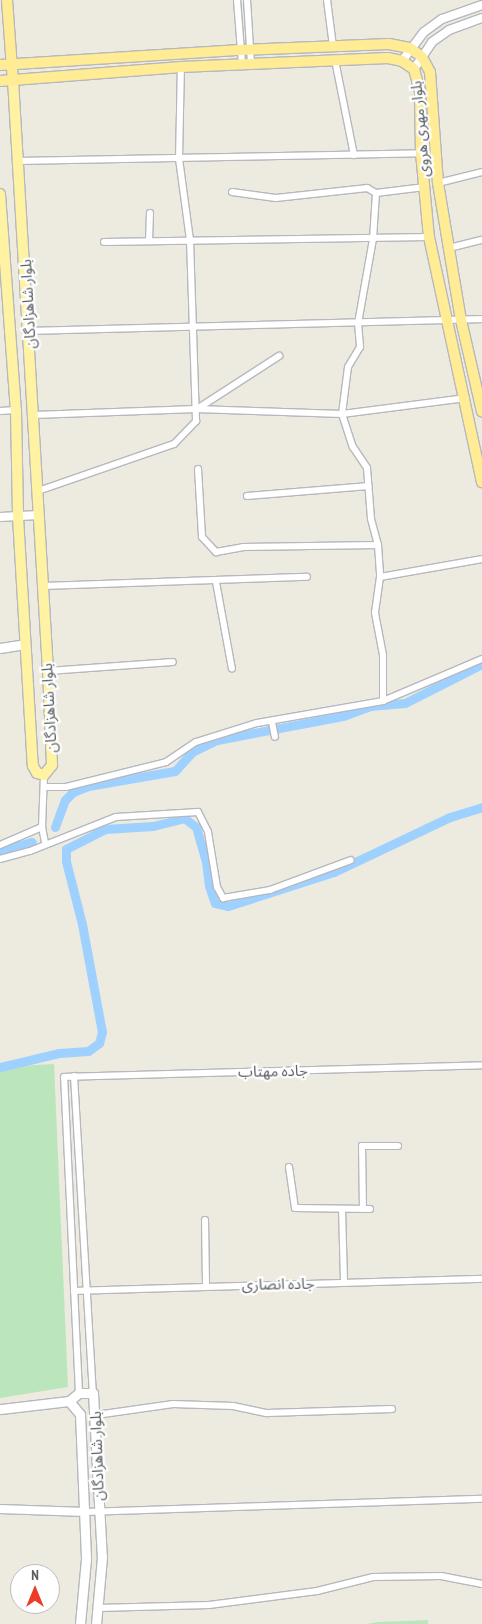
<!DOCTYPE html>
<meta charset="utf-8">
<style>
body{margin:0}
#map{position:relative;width:482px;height:1624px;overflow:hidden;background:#edeae0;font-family:"PT Sans Narrow","Noto Sans Arabic",sans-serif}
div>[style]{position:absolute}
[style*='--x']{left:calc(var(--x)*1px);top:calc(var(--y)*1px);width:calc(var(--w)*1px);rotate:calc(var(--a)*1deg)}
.green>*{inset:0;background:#bbe6bc}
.canal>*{height:9px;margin:-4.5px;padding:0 4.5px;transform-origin:4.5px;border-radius:4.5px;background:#9ed1ff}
.roads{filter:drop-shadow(1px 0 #b6b8be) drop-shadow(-1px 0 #b6b8be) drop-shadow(0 1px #b6b8be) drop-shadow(0 -1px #b6b8be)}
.minor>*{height:6px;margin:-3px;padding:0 3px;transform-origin:3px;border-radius:3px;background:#fff}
.tertiary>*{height:8px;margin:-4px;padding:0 4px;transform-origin:4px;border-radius:4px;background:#fff}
.secondary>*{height:9px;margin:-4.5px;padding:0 4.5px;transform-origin:4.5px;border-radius:4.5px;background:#fff}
.primary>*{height:10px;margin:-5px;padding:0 5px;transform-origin:5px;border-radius:5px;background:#fff3a3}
.trunk>*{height:10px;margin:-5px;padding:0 5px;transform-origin:5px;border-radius:5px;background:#ffec94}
span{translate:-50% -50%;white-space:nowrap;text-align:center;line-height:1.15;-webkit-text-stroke:4.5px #fff;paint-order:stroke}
.street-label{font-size:15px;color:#595d62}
.north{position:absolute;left:10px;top:1564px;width:50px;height:50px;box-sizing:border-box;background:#fff;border:1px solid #bdbec0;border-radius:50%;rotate:0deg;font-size:14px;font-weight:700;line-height:20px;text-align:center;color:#595d62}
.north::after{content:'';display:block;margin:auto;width:18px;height:22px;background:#ee3b25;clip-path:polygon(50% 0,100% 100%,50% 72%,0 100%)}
</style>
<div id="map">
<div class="green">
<i style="clip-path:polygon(54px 1064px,68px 1387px,0 1398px,0 1071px,18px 1066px)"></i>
<i style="clip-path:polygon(428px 1620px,428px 1624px,367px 1624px,378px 1622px)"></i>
</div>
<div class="canal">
<i style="--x:55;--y:827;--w:29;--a:-70"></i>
<i style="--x:65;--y:800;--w:11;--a:-45"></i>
<i style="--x:73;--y:792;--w:16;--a:-22"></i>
<i style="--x:88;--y:786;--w:88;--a:-9.8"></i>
<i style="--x:175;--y:771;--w:25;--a:-48"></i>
<i style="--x:192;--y:752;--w:28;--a:-26"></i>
<i style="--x:217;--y:740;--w:128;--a:-10.8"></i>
<i style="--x:343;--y:716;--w:29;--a:-20"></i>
<i style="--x:370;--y:706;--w:35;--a:-5"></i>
<i style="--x:405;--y:703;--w:86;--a:-26.9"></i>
<i style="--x:0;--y:851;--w:33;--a:-16"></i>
<i style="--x:0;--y:1067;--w:61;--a:-13.3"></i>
<i style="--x:59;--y:1053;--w:29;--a:-4"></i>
<i style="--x:88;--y:1051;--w:14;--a:-36"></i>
<i style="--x:99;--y:1043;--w:11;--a:-75"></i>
<i style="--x:102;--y:1032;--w:110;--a:-100.5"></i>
<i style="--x:82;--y:924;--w:65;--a:-104.3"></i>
<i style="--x:66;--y:861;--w:12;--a:-90"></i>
<i style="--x:66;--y:849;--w:44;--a:-27.1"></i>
<i style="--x:105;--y:829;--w:48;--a:-3.6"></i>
<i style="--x:153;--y:826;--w:32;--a:-14"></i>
<i style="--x:184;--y:818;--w:15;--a:37"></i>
<i style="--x:196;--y:827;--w:36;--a:74"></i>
<i style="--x:206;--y:862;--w:24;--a:83"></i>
<i style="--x:209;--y:886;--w:18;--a:71"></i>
<i style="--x:215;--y:903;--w:13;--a:13"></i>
<i style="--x:228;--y:906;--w:111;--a:-17.8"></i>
<i style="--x:334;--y:872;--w:128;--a:-25.4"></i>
<i style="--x:450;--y:817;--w:34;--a:-17"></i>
</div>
<div class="roads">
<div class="minor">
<i style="--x:237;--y:0;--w:64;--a:85.5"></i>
<i style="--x:247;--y:0;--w:64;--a:86.4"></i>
<i style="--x:327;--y:0;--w:46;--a:82.6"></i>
<i style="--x:335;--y:60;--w:97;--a:78.7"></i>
<i style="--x:20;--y:161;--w:401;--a:-1.1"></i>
<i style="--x:438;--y:183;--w:45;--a:-14"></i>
<i style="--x:232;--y:192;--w:44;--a:7.8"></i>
<i style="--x:276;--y:198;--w:92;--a:-6.3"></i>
<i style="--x:367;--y:188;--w:10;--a:29"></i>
<i style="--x:376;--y:193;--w:46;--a:93.7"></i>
<i style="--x:373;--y:239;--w:85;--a:100.1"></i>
<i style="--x:358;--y:323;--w:24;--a:85"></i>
<i style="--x:360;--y:347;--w:23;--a:121"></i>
<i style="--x:348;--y:367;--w:47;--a:97.3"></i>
<i style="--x:342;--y:414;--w:35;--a:72"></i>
<i style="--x:353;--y:447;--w:25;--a:56"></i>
<i style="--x:367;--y:468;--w:51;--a:85.5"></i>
<i style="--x:371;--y:519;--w:27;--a:75"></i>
<i style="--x:378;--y:545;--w:32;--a:86"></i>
<i style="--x:380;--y:577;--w:36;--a:98"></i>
<i style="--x:375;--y:613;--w:43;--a:79.2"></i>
<i style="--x:383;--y:655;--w:46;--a:90"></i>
<i style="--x:376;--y:193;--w:49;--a:-7"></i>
<i style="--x:149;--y:241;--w:28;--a:-88"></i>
<i style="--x:104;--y:242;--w:325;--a:-0.9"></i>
<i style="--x:449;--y:248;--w:34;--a:-14"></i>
<i style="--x:30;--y:331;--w:452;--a:-1.5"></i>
<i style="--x:197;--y:409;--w:98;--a:-32.9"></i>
<i style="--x:0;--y:411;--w:16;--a:-4"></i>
<i style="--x:34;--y:415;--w:162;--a:-2.1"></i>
<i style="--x:196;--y:409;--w:146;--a:2"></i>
<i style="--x:342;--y:414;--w:125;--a:-7.4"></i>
<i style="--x:198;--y:469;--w:68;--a:86.6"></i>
<i style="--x:202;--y:537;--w:21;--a:47"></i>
<i style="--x:216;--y:552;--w:27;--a:-10"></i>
<i style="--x:243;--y:547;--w:135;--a:-0.8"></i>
<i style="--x:38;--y:491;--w:144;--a:-19.1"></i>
<i style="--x:174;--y:444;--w:32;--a:-46"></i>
<i style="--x:196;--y:421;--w:181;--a:-91.9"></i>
<i style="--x:190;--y:240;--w:82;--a:-97.7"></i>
<i style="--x:179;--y:159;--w:92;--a:-88.8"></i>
<i style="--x:247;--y:496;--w:122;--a:-4.7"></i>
<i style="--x:380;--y:577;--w:104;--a:-10"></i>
<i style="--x:216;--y:582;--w:88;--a:79.6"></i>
<i style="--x:43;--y:586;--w:264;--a:-2"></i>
<i style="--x:48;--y:671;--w:125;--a:-4.1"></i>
<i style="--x:272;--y:722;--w:15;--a:79"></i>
<i style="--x:44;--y:775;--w:52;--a:92.2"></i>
<i style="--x:42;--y:827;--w:16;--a:79"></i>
<i style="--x:46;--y:787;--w:20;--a:0"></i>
<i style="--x:66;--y:787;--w:103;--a:-14"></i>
<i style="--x:166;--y:762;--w:36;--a:-34"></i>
<i style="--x:196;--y:742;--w:64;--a:-17.3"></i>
<i style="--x:257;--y:723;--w:128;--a:-9.9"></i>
<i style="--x:383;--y:701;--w:108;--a:-23"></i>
<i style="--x:0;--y:845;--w:46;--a:-23.2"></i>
<i style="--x:0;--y:859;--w:31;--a:-15"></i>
<i style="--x:30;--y:851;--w:92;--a:-21.6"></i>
<i style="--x:116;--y:817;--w:82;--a:-3.5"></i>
<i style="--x:198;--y:812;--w:22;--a:63"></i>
<i style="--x:208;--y:832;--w:56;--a:80.7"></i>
<i style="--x:217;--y:887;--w:13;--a:61"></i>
<i style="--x:223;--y:898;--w:48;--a:-9.7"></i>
<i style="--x:270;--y:890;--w:86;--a:-20.3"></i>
<i style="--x:74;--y:1076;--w:318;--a:86.6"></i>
<i style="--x:289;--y:1167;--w:41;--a:81.7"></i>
<i style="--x:295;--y:1208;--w:75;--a:0.8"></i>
<i style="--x:342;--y:1209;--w:73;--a:88.4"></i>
<i style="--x:363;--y:1209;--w:63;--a:-90.9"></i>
<i style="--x:362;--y:1146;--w:36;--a:0"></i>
<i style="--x:205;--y:1220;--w:66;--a:89.1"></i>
<i style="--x:74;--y:1291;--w:408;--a:-1.7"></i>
<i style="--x:79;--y:1393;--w:316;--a:-92.7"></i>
<i style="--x:64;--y:1077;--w:418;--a:-1.6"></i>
<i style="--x:96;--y:1415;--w:78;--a:-8.1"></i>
<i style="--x:173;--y:1404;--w:60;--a:1.9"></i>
<i style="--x:233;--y:1406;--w:35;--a:12"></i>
<i style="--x:267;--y:1413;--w:125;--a:-1.8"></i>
<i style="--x:85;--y:1512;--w:397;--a:-1.9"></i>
<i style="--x:98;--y:1608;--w:111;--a:-1.5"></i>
<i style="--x:209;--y:1605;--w:109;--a:-7.4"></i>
<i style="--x:317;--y:1591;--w:58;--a:-14"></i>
<i style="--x:373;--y:1577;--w:68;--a:-0.8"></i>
<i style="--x:441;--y:1576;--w:42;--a:11"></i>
</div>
<div class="tertiary">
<i style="--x:402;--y:61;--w:36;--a:-53"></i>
<i style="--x:424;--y:32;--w:22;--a:-36"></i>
<i style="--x:442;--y:19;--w:42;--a:-19.3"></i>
<i style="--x:414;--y:69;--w:32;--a:-56"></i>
<i style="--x:432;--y:42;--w:21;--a:-35"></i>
<i style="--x:449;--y:30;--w:35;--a:-20"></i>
<i style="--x:0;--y:517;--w:39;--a:-3"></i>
<i style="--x:0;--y:1509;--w:85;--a:2"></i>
</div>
<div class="secondary">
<i style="--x:0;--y:648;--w:25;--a:-9"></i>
<i style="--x:69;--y:1401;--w:13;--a:-39"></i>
<i style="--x:79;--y:1393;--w:14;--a:0"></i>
<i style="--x:93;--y:1393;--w:164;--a:86.9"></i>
<i style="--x:102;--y:1557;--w:67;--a:95.1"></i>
<i style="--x:69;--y:1401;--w:17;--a:50"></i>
<i style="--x:80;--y:1414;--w:145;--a:87.6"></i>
<i style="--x:86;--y:1559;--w:65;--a:95.3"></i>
<i style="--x:0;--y:1409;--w:69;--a:-6.6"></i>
</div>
<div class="primary">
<i style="--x:0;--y:194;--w:217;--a:85.8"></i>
<i style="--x:16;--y:410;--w:107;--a:88.9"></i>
<i style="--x:18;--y:517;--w:249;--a:86.6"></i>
<i style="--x:33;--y:766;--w:8;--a:60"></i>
<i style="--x:37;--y:773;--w:7;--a:16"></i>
<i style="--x:44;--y:775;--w:13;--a:-51"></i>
<i style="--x:52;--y:765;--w:94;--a:-92.4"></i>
<i style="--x:48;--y:671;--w:591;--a:-93.39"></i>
</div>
<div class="trunk">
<i style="--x:7;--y:0;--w:81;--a:85.8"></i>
<i style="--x:0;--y:65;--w:241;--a:-3.6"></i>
<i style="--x:241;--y:50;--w:148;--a:-2.3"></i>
<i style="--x:389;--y:44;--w:21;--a:11"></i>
<i style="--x:410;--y:48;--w:15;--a:37"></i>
<i style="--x:422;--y:57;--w:17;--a:62"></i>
<i style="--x:430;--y:72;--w:111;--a:85.9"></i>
<i style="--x:438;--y:183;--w:139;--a:80.5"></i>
<i style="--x:461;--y:320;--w:94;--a:77.1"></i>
<i style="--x:0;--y:81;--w:182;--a:-4.4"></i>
<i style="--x:181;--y:67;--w:207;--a:-2.5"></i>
<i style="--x:388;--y:58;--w:14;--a:12"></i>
<i style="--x:402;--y:61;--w:14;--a:34"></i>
<i style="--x:414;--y:69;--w:23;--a:75"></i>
<i style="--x:420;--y:91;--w:62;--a:89.1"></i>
<i style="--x:421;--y:153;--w:84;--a:84.6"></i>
<i style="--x:429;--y:237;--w:251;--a:77.8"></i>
</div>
</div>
<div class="street-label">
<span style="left:420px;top:129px;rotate:-95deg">بلوار مهری هروی</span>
<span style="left:28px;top:304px;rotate:-93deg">بلوار شاهزادگان</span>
<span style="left:49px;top:708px;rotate:-93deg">بلوار شاهزادگان</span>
<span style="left:273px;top:1071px;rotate:-1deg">جاده مهتاب</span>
<span style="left:278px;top:1284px;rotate:-1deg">جاده انصاری</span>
<span style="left:97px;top:1456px;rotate:-92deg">بلوار شاهزادگان</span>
</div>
<div class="north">N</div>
</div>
